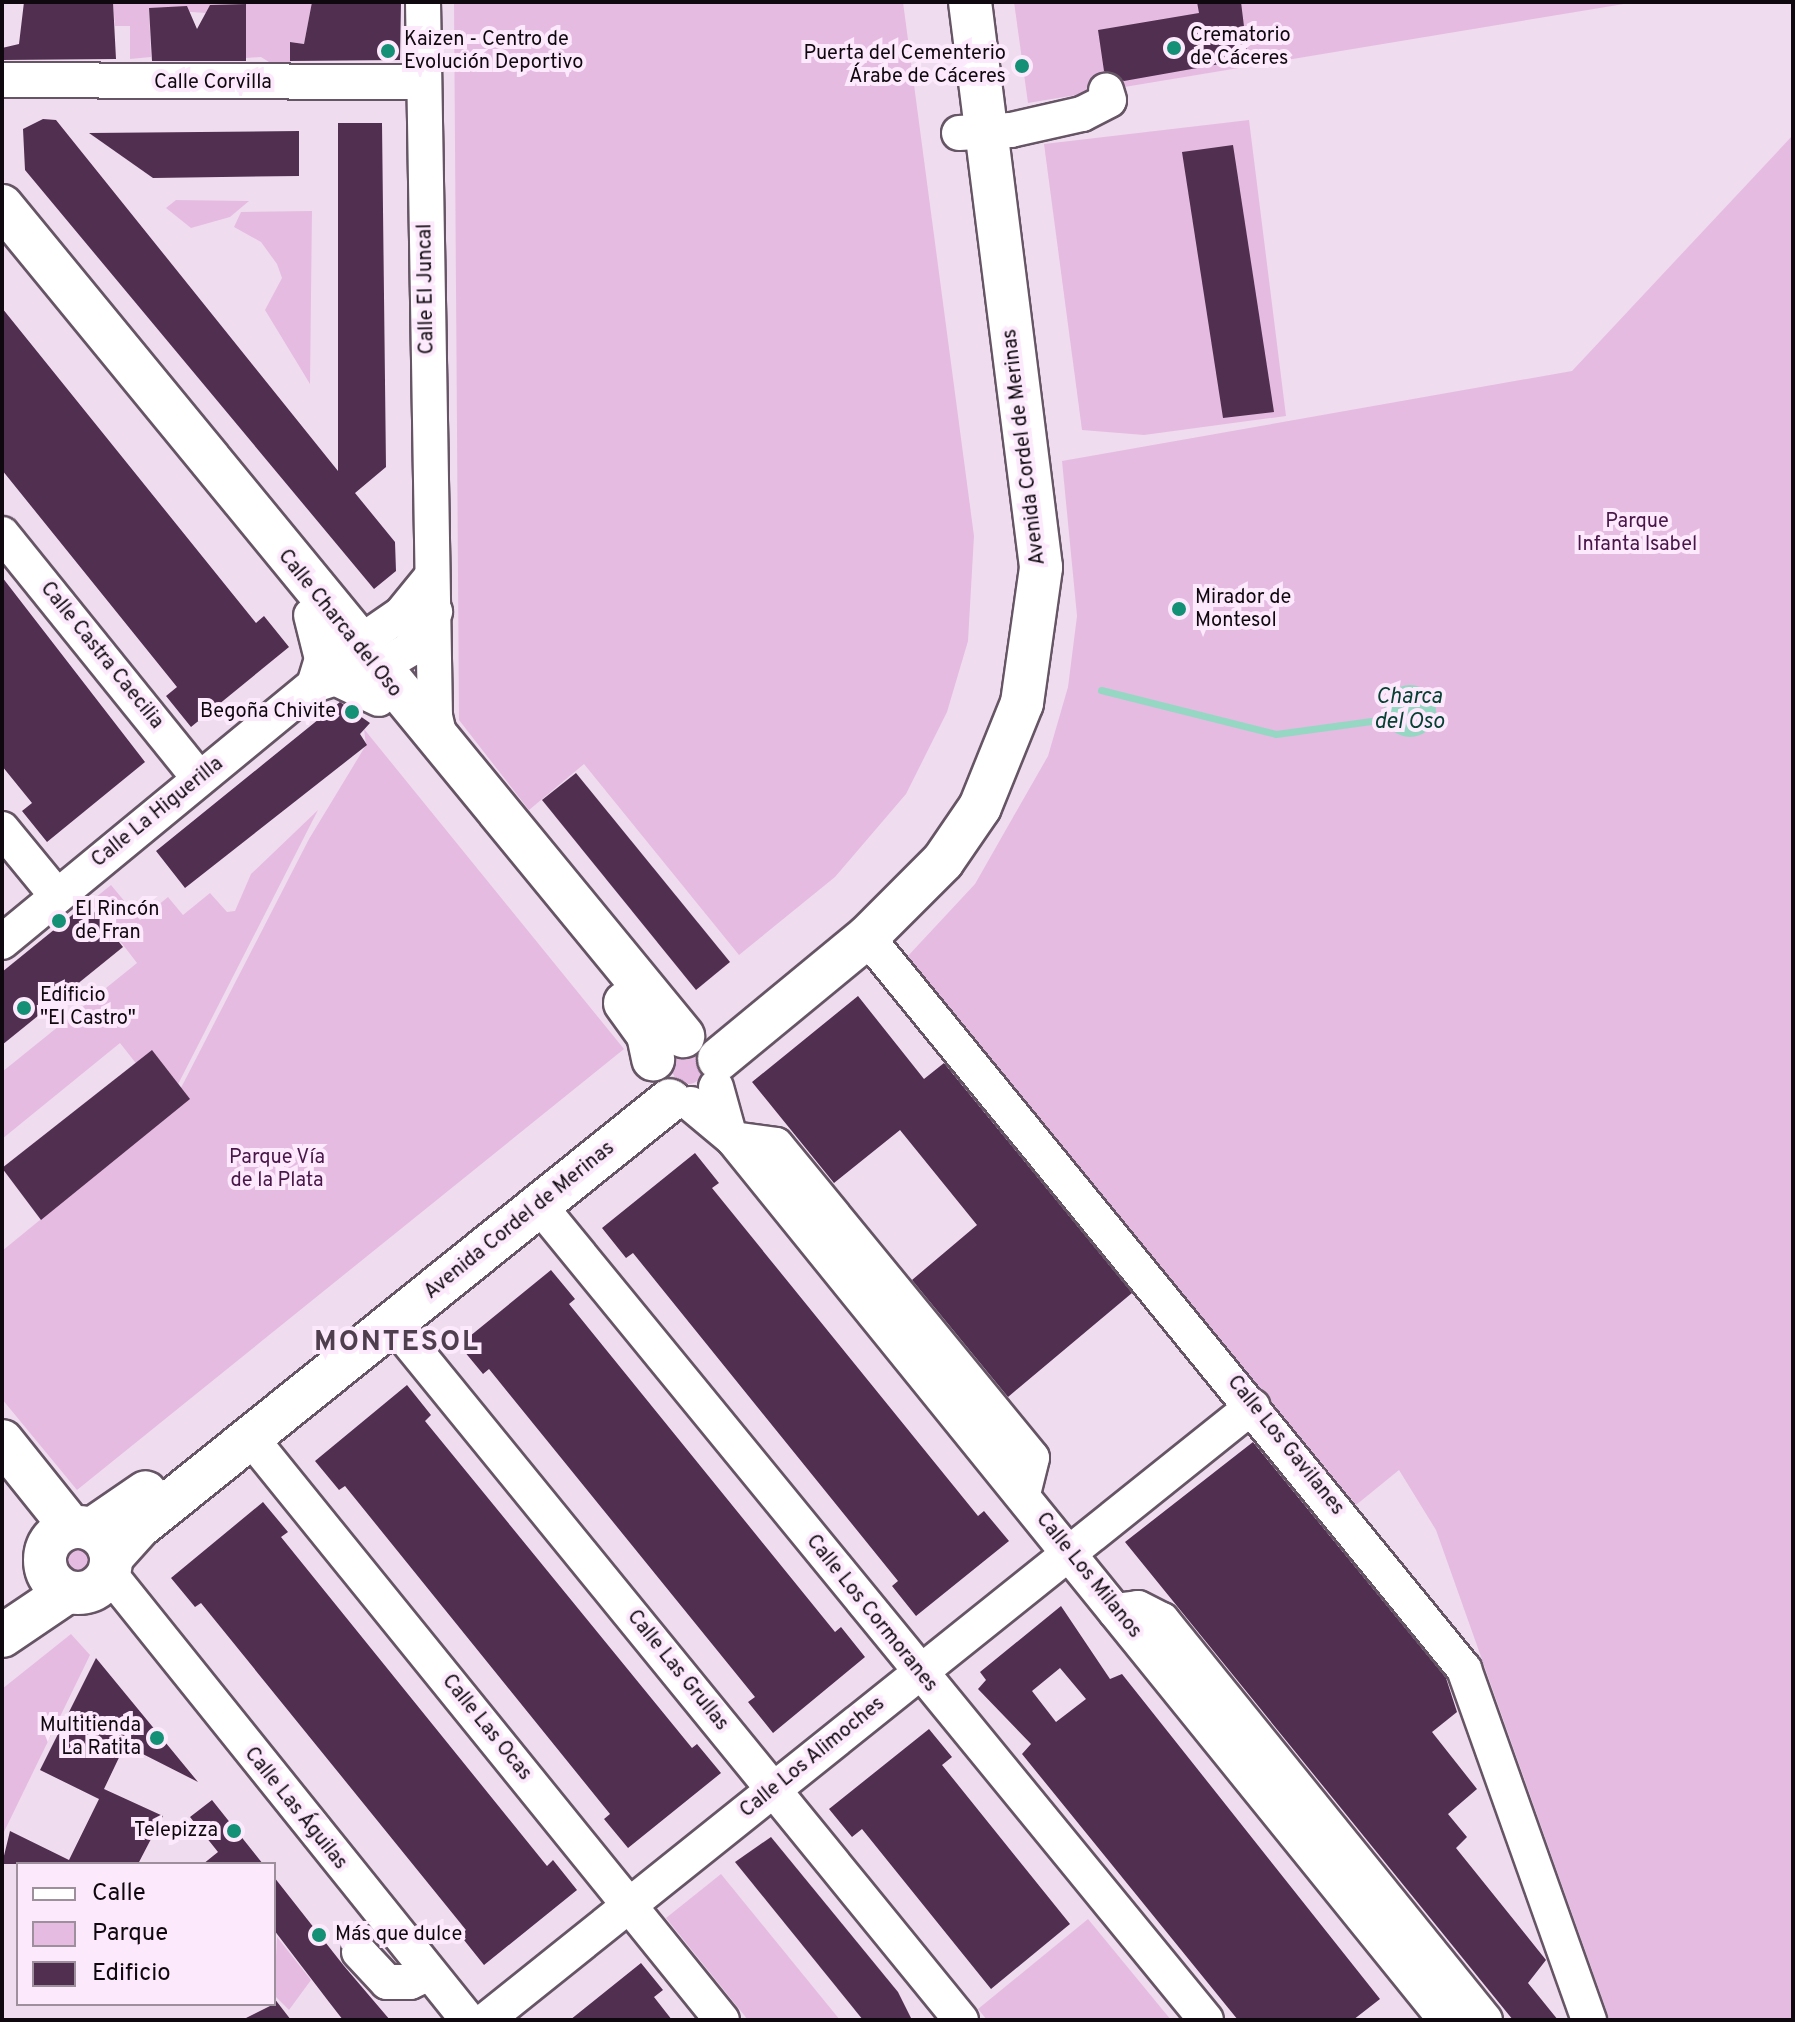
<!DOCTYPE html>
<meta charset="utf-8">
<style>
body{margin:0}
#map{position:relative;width:1795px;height:2022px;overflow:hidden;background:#f0dcef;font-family:Overpass,sans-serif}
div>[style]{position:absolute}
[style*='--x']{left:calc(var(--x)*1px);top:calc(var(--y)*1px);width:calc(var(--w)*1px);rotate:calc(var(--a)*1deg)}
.green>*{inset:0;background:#e5bbe2}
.round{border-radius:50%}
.water>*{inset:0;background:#96d7c3}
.stream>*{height:7px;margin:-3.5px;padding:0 3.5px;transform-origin:3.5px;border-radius:3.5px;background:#96d7c3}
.building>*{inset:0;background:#512f50}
.roads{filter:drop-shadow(2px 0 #665565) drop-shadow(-2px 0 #665565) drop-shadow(0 2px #665565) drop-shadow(0 -2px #665565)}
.minor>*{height:34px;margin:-17px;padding:0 17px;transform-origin:17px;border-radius:17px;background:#fff}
.major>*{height:42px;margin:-21px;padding:0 21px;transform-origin:21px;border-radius:21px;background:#fff}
.major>.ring{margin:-21px;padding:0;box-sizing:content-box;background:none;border:42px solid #fff;border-radius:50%}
.dots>*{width:22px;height:22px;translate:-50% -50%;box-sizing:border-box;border:4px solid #fde9fc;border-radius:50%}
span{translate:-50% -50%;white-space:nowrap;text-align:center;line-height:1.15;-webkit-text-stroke:8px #fde9fc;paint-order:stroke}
.poi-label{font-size:20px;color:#0f090f}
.left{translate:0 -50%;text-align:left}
.right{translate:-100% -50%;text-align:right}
.street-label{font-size:20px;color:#0f090f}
.park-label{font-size:20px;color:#481648}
.water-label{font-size:22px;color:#054033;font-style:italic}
.district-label{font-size:28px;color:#4f3f4e;font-weight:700;letter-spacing:2px}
.frame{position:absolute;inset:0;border:4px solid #0f090f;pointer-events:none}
.legend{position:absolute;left:16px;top:1862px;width:260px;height:144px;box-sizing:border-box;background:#fde9fc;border:2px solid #9e8f9d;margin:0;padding:10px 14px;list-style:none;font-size:24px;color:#0f090f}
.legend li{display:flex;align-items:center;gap:16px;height:40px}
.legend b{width:40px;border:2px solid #9e8f9d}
</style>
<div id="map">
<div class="green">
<i style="clip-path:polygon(113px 2px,312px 2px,304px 44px,290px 42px,290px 75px,261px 57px,246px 58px,246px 4px,210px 5px,206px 13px,149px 9px,151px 57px,130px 59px,130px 26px,115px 26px)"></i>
<i style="clip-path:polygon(454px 2px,903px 2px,974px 536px,968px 641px,947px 712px,906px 794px,835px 877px,739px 955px,584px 764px,529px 810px,459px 720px)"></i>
<i style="clip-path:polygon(1014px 2px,1636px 2px,1028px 103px)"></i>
<i style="clip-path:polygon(1249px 120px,1286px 416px,1144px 435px,1082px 430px,1044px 144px)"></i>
<i style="clip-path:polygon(1793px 135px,1793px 2020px,1610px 2020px,1436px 1530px,1399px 1470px,1356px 1505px,907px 957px,975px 884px,1048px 756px,1068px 687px,1077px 616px,1062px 461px,1572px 371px)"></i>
<i style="clip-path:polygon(176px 200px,249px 201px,230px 217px,191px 228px,166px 208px)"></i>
<i style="clip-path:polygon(312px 211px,310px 384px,265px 310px,282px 278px,277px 264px,261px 242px,234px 227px,241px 212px)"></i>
<i style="clip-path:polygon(364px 729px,624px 1049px,77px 1490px,2px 1399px,2px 1251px,166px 1117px,309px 839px,366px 745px)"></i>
<i style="clip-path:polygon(318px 810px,168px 1104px,120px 1043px,2px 1139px,2px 1072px,137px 963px,90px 902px,111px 885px,140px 920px,168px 897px,183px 915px,210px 893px,227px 912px,235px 911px,251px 874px)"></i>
<i class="round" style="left:672px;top:1052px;width:32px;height:32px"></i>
<i class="round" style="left:60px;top:1543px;width:36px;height:36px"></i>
<i style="clip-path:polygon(71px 1634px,90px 1655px,2px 1836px,2px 1689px)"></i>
<i style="clip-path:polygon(721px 1874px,840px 2020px,748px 2020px,666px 1918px)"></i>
<i style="clip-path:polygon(1088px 1919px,1171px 2020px,987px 2020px,978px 2009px)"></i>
<i style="clip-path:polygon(277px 1937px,311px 1980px,289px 2010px,274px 1995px)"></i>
</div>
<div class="water">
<i class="round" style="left:1384px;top:685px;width:52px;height:52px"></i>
</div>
<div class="stream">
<i style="--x:1101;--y:690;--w:180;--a:14.1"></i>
<i style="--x:1276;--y:734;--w:111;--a:-7.8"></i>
</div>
<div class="building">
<i style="clip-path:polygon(24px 2px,113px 2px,116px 59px,2px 60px,2px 48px,19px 44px)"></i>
<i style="clip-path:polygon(312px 2px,401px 2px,400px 60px,290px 61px,290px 42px,304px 44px)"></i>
<i style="clip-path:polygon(1197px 2px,1241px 2px,1248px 59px,1124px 81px,1104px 71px,1098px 30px,1199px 13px)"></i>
<i style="clip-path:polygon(246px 4px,246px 61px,152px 61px,149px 8px,187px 6px,197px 29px,210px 5px)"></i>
<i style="clip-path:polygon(43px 119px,56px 120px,338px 471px,338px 123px,382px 123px,386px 467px,355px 493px,395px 542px,396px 571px,374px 589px,25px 170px,23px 129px)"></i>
<i style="clip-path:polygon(299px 131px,299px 176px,153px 178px,89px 133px)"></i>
<i style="clip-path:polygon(1233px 145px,1274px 412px,1223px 418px,1182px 152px)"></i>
<i style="clip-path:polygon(2px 308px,256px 623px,264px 616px,289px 647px,191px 727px,166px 696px,177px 687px,2px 470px)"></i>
<i style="clip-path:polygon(2px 577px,145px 762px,47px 842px,22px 811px,32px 803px,2px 766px)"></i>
<i style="clip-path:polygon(340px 702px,370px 723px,360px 734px,367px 745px,185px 888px,156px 851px)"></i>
<i style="clip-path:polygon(576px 773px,730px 962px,696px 990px,542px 800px)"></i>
<i style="clip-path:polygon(87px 903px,123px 947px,2px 1045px,2px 972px)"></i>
<i style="clip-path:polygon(858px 996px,924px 1079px,944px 1063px,1132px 1293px,1008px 1397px,912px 1280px,977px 1225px,900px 1130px,834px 1183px,752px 1082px)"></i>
<i style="clip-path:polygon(152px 1050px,190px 1099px,41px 1220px,2px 1168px)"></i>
<i style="clip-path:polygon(695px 1153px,719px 1183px,712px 1188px,978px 1516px,984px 1511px,1009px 1541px,916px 1616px,892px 1586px,898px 1581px,633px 1253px,626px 1258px,602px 1228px)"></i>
<i style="clip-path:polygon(551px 1270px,575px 1299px,569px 1304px,835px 1632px,841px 1627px,865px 1657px,773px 1733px,748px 1702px,755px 1697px,489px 1369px,483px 1374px,459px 1345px)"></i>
<i style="clip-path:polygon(407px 1385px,431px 1415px,425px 1421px,692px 1748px,697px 1744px,721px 1773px,628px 1848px,604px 1819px,610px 1814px,345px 1486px,339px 1490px,315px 1461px)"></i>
<i style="clip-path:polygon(1253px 1442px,1446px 1678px,1457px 1712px,1432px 1732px,1477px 1789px,1448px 1814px,1467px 1837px,1456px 1848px,1546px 1960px,1528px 1983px,1558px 2020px,1513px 2020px,1125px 1542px)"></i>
<i style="clip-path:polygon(263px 1502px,288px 1532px,281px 1537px,547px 1866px,553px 1860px,577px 1890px,484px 1965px,460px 1935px,466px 1930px,201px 1603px,195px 1607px,171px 1578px)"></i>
<i style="clip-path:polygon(evenodd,1061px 1606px,1110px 1679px,1122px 1674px,1380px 1999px,1353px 2020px,1238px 2020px,1022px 1754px,1031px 1744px,978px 1689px,986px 1680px,980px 1672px,1061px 1606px,1060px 1668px,1086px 1699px,1056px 1722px,1032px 1691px,1060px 1668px)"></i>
<i style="clip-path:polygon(96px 1658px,198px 1782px,125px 1745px,104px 1789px,163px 1816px,138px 1864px,2px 1864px,10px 1831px,69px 1860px,99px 1799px,40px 1770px)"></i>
<i style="clip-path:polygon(929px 1729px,952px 1757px,942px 1765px,1070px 1924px,991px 1989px,862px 1829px,852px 1837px,829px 1809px)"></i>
<i style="clip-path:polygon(212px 1800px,263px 1864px,203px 1864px,218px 1852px,190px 1817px)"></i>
<i style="clip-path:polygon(771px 1837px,898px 1992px,912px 2020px,863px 2020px,735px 1862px)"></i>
<i style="clip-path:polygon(274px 1877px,344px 1966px,390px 2020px,343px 2020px,329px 2002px,274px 1930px)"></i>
<i style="clip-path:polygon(641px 1963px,663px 1990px,654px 1997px,672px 2020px,570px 2020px)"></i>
<i style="clip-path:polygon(274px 1998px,291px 2020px,242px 2020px,274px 2004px)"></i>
</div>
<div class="roads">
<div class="minor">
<i style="--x:423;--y:2;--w:714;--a:89.04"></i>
<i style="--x:435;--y:716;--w:31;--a:77"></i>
<i style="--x:2;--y:80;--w:422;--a:0.3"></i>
<i style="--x:959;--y:133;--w:52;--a:-3.3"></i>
<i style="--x:1011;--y:130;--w:73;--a:-12.7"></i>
<i style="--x:1082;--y:114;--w:30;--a:-27"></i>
<i style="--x:1109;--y:100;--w:10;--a:-107"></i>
<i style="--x:2;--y:534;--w:314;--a:51.1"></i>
<i style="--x:340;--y:656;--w:74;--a:-34.5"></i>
<i style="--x:401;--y:614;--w:49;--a:-50.8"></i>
<i style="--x:339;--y:680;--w:44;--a:25.4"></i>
<i style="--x:314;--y:685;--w:82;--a:-17.8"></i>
<i style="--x:392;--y:660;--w:21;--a:-31"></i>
<i style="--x:410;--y:649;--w:45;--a:-56"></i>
<i style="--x:2;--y:829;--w:87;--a:50.6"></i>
<i style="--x:867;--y:937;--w:945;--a:50.8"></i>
<i style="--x:1464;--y:1669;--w:373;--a:70.4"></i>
<i style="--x:2;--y:942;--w:404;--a:-39.5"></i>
<i style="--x:314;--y:685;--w:27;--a:-73"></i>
<i style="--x:322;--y:659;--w:45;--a:-104"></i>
<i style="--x:716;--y:1087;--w:49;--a:74.5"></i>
<i style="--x:691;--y:1104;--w:55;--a:39.8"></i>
<i style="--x:733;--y:1139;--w:1133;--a:51.02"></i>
<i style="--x:733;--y:1139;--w:43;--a:7.9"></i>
<i style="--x:776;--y:1145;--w:404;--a:50.7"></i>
<i style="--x:1032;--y:1458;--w:37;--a:104"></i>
<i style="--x:539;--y:1205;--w:1053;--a:50.7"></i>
<i style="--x:393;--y:1323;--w:899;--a:50.82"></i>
<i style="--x:250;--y:1437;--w:750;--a:51.01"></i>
<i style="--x:109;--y:1573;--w:573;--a:51.23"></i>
<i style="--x:1115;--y:1611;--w:23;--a:-7"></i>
<i style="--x:1138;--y:1608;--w:27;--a:27"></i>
<i style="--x:1162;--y:1620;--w:514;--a:51.08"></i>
<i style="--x:359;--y:1952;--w:41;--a:47"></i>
<i style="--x:387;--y:1982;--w:23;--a:0"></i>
<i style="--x:410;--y:1982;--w:21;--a:-25"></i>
<i style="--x:486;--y:2020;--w:982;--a:-38.68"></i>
</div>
<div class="major">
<i style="--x:2;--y:206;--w:1074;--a:50.63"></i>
<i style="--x:625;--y:1003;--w:39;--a:54"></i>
<i style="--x:648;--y:1035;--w:25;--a:78"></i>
<i style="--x:719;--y:1059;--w:192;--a:-39.5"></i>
<i style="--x:867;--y:937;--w:107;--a:-45"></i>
<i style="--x:943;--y:861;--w:65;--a:-55.6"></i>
<i style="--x:980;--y:807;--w:112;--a:-68"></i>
<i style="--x:1022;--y:703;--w:137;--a:-82"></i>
<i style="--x:1041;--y:567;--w:569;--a:-97.16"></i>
<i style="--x:2;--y:1441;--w:110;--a:51.3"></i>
<i class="ring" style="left:45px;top:1527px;width:24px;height:24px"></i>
<i style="--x:92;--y:1529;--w:65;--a:-34.4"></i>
<i style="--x:112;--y:1557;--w:40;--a:-48"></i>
<i style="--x:139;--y:1527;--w:681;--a:-38.8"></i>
<i style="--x:2;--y:1636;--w:78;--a:-34.1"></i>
</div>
</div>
<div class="dots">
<i style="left:1174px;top:48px;background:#149076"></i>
<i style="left:388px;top:51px;background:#149076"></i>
<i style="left:1022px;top:66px;background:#149076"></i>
<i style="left:1179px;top:609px;background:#149076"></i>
<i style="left:352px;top:712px;background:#149076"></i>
<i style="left:59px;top:921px;background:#149076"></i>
<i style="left:24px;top:1008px;background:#149076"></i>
<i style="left:157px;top:1738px;background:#149076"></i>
<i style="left:234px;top:1831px;background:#149076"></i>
<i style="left:319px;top:1935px;background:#149076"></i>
</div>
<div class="poi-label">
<span class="left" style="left:1190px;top:48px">Crematorio<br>de Cáceres</span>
<span class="left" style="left:404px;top:52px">Kaizen - Centro de<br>Evolución Deportivo</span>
<span class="right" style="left:1006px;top:66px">Puerta del Cementerio<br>Árabe de Cáceres</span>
<span class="left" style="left:1195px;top:610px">Mirador de<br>Montesol</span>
<span class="right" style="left:336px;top:712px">Begoña Chivite</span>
<span class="left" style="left:75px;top:922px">El Rincón<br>de Fran</span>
<span class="left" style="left:40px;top:1008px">Edificio<br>"El Castro"</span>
<span class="right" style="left:141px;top:1738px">Multitienda<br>La Ratita</span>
<span class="right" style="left:218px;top:1831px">Telepizza</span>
<span class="left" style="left:335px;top:1935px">Más que dulce</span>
</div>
<div class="street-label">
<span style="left:213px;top:83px">Calle Corvilla</span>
<span style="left:427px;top:289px;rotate:-91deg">Calle El Juncal</span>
<span style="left:1025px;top:447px;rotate:-97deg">Avenida Cordel de Merinas</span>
<span style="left:339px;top:624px;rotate:51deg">Calle Charca del Oso</span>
<span style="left:101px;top:656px;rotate:51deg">Calle Castra Caecilia</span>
<span style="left:158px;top:813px;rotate:-39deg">Calle La Higuerilla</span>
<span style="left:520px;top:1221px;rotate:-39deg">Avenida Cordel de Merinas</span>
<span style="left:1285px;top:1446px;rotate:51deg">Calle Los Gavilanes</span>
<span style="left:1088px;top:1576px;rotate:51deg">Calle Los Milanos</span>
<span style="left:871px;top:1614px;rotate:51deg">Calle Los Cormoranes</span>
<span style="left:677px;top:1671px;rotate:51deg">Calle Las Grullas</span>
<span style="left:486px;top:1728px;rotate:51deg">Calle Las Ocas</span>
<span style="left:813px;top:1758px;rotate:-39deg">Calle Los Alimoches</span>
<span style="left:295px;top:1809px;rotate:51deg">Calle Las Águilas</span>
</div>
<div class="park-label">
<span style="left:1637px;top:534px">Parque<br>Infanta Isabel</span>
<span style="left:277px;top:1170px">Parque Vía<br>de la Plata</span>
</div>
<div class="water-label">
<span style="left:1409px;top:710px">Charca<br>del Oso</span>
</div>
<div class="district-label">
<span style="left:397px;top:1343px">MONTESOL</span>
</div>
<div class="frame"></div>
<ul class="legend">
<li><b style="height:10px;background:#fff"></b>Calle</li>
<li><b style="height:22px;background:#e5bbe2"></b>Parque</li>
<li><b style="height:22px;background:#512f50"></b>Edificio</li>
</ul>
</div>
